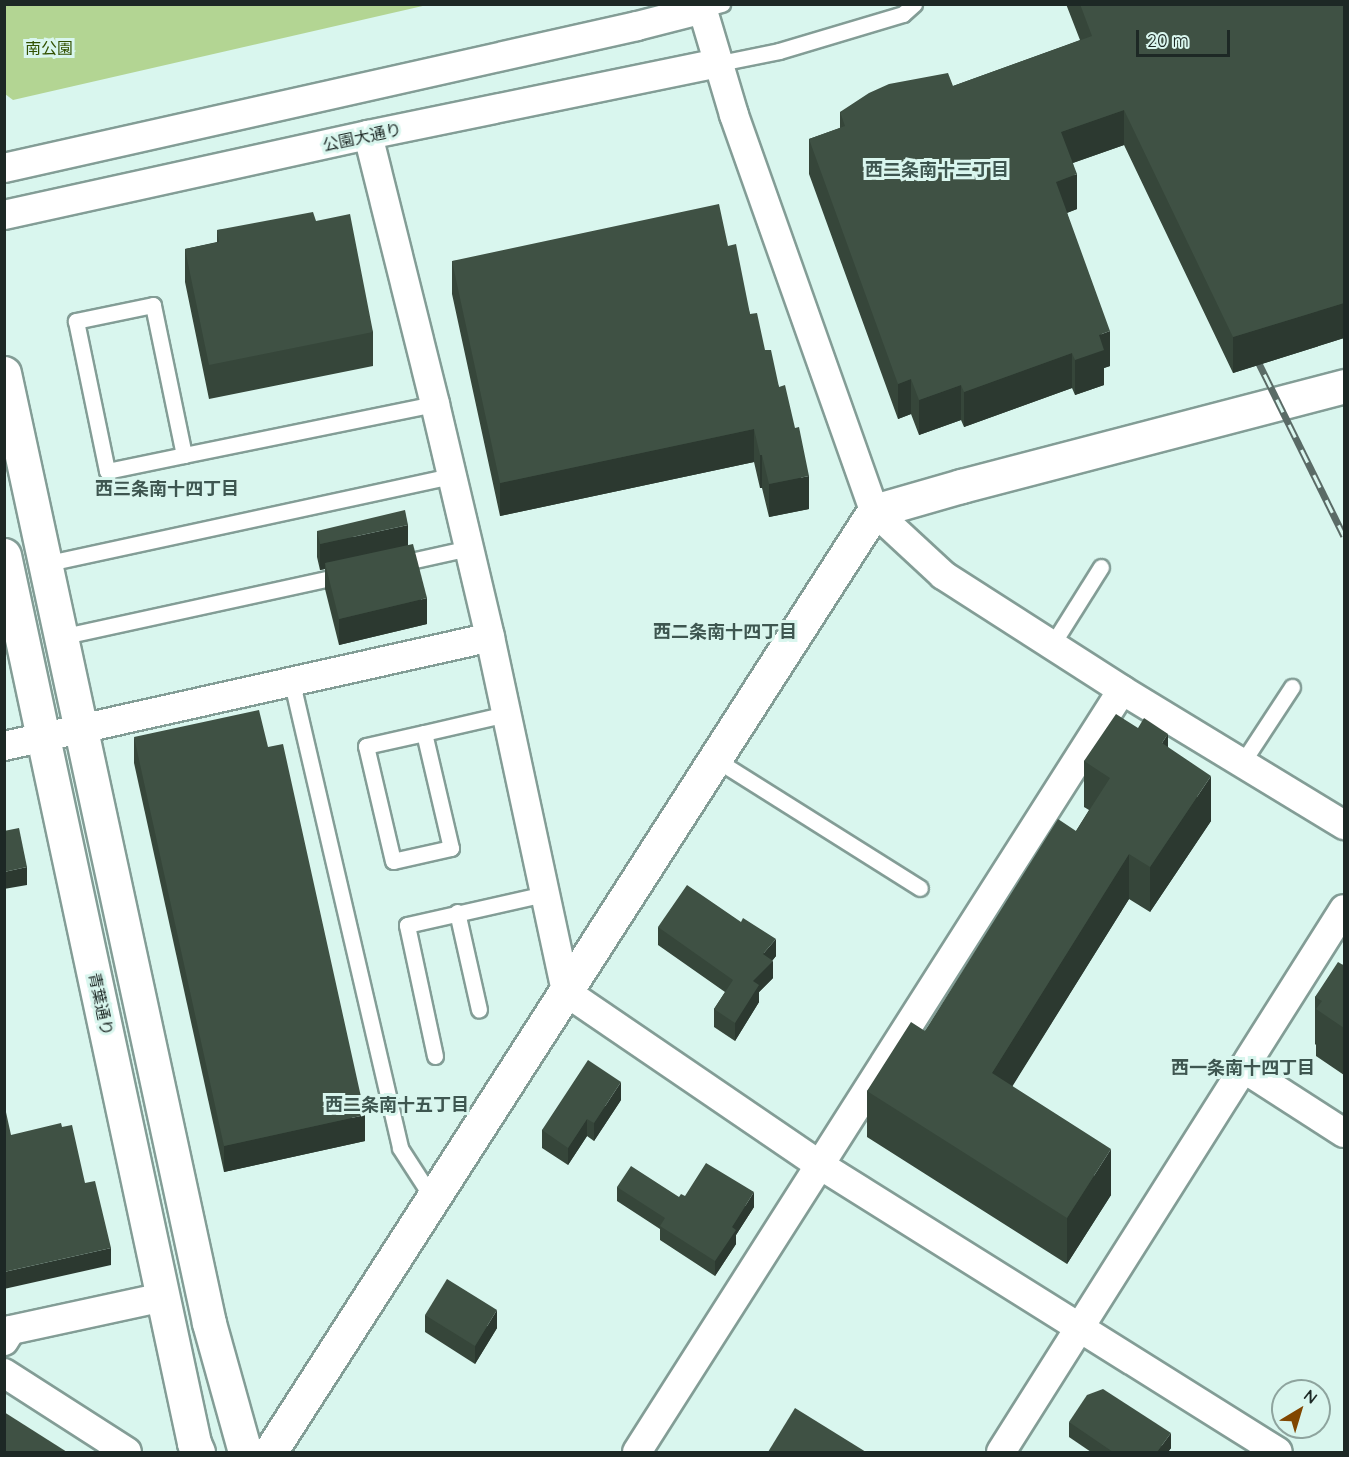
<!DOCTYPE html>
<meta charset="utf-8">
<style>
body{margin:0}
#map{position:relative;width:1349px;height:1457px;overflow:hidden;background:#d9f6ee;font-family:Quicksand,"Noto Sans JP",sans-serif}
div>[style]{position:absolute}
[style*='--x']{left:calc(var(--x)*1px);top:calc(var(--y)*1px);width:calc(var(--w)*1px);rotate:calc(var(--a)*1deg)}
.green>*{inset:0;background:#b3d593}
.roads{filter:drop-shadow(2px 0 #839d96) drop-shadow(-2px 0 #839d96) drop-shadow(0 2px #839d96) drop-shadow(0 -2px #839d96)}
.lane>*{height:15px;margin:-7.5px;padding:0 7.5px;transform-origin:7.5px;border-radius:7.5px;background:#fff}
.street>*{height:28px;margin:-14px;padding:0 14px;transform-origin:14px;border-radius:14px;background:#fff}
.secondary>*{height:33px;margin:-16.5px;padding:0 16.5px;transform-origin:16.5px;border-radius:16.5px;background:#fff}
.rail>*{height:7px;margin-top:-3.5px;transform-origin:0;background:repeating-linear-gradient(90deg,#d9f6ee 0 14px,#5a6b66 0 28px);box-sizing:border-box;border-block:2px solid #5a6b66}
.wall>*{inset:0;background:#36463a}
.shaded-wall>*{inset:0;background:#2c3930}
.building>*{inset:0;background:#3f5144}
span{translate:-50% -50%;white-space:nowrap;text-align:center;line-height:1.15;-webkit-text-stroke:6px #d9f6ee;paint-order:stroke}
.park-label{font-size:16px;color:#325101}
.street-label{font-size:16px;color:#1d2825}
.neighbourhood-label{font-size:18px;color:#3e5650;font-weight:700}
.frame{position:absolute;inset:0;border:6px solid #1d2825;pointer-events:none}
.north{position:absolute;left:1271px;top:1379px;width:60px;height:60px;box-sizing:border-box;background:#d9f6ee;border:2px solid #8ea49e;border-radius:50%;rotate:38deg;font-size:16px;font-weight:700;line-height:24px;text-align:center;color:#1d2825}
.north::after{content:'';display:block;margin:auto;width:21px;height:27px;background:#814600;clip-path:polygon(50% 0,100% 100%,50% 72%,0 100%)}
.scale{position:absolute;left:1136px;top:30px;width:94px;height:27px;box-sizing:border-box;border:3px solid #1d2825;border-top:0;padding-left:8px;font-size:18px;line-height:21px;white-space:nowrap;color:#1d2825;-webkit-text-stroke:4px #d9f6ee;paint-order:stroke}
</style>
<div id="map">
<div class="green">
<i style="clip-path:polygon(4px 5px,5px 4px,427px 5px,13px 100px,5px 94px)"></i>
</div>
<div class="roads">
<div class="lane">
<i style="--x:703;--y:9;--w:20;--a:-15"></i>
<i style="--x:720;--y:63;--w:60;--a:-11.5"></i>
<i style="--x:779;--y:51;--w:129;--a:-16.6"></i>
<i style="--x:903;--y:14;--w:15;--a:-42"></i>
<i style="--x:184;--y:455;--w:153;--a:-101.7"></i>
<i style="--x:153;--y:305;--w:79;--a:168.3"></i>
<i style="--x:76;--y:321;--w:153;--a:78.3"></i>
<i style="--x:107;--y:471;--w:79;--a:-11.7"></i>
<i style="--x:184;--y:455;--w:256;--a:-11.5"></i>
<i style="--x:44;--y:564;--w:417;--a:-12.2"></i>
<i style="--x:397;--y:564;--w:74;--a:-12.5"></i>
<i style="--x:60;--y:637;--w:291;--a:-12.3"></i>
<i style="--x:1052;--y:645;--w:92;--a:-57.9"></i>
<i style="--x:292;--y:683;--w:477;--a:76.9"></i>
<i style="--x:400;--y:1148;--w:61;--a:57.1"></i>
<i style="--x:424;--y:733;--w:118;--a:76.8"></i>
<i style="--x:451;--y:848;--w:59;--a:167.4"></i>
<i style="--x:393;--y:861;--w:118;--a:-103.2"></i>
<i style="--x:366;--y:746;--w:59;--a:-12.6"></i>
<i style="--x:424;--y:733;--w:84;--a:-13"></i>
<i style="--x:715;--y:759;--w:242;--a:32.2"></i>
<i style="--x:1242;--y:763;--w:91;--a:-56.7"></i>
<i style="--x:457;--y:912;--w:100;--a:77.3"></i>
<i style="--x:435;--y:1056;--w:134;--a:-102.1"></i>
<i style="--x:407;--y:925;--w:141;--a:-12.7"></i>
</div>
<div class="street">
<i style="--x:701;--y:4;--w:116;--a:73.4"></i>
<i style="--x:734;--y:115;--w:420;--a:70.5"></i>
<i style="--x:874;--y:511;--w:94;--a:42.8"></i>
<i style="--x:943;--y:575;--w:213;--a:32.7"></i>
<i style="--x:1122;--y:690;--w:260;--a:31.3"></i>
<i style="--x:368;--y:135;--w:277;--a:76"></i>
<i style="--x:435;--y:404;--w:239;--a:76.7"></i>
<i style="--x:490;--y:637;--w:363;--a:77.9"></i>
<i style="--x:566;--y:992;--w:307;--a:34.3"></i>
<i style="--x:820;--y:1165;--w:540;--a:32.07"></i>
<i style="--x:4;--y:168;--w:649;--a:-12.64"></i>
<i style="--x:637;--y:26;--w:68;--a:-14.4"></i>
<i style="--x:4;--y:215;--w:373;--a:-12.4"></i>
<i style="--x:368;--y:135;--w:359;--a:-11.6"></i>
<i style="--x:4;--y:746;--w:498;--a:-12.6"></i>
<i style="--x:1243;--y:1068;--w:120;--a:32.8"></i>
<i style="--x:4;--y:1341;--w:13;--a:-58"></i>
<i style="--x:11;--y:1330;--w:156;--a:-12.2"></i>
<i style="--x:4;--y:1373;--w:146;--a:32.7"></i>
<i style="--x:637;--y:1452;--w:903;--a:-57.52"></i>
<i style="--x:1001;--y:1452;--w:642;--a:-57.72"></i>
</div>
<div class="secondary">
<i style="--x:4;--y:373;--w:972;--a:77.82"></i>
<i style="--x:209;--y:1323;--w:134;--a:74.4"></i>
<i style="--x:4;--y:555;--w:908;--a:77.92"></i>
<i style="--x:194;--y:1443;--w:10;--a:66"></i>
<i style="--x:270;--y:1452;--w:1118;--a:-57.3"></i>
<i style="--x:874;--y:511;--w:91;--a:-16"></i>
<i style="--x:961;--y:486;--w:396;--a:-14.6"></i>
</div>
</div>
<div class="rail">
<i style="--x:1252;--y:349;--w:208;--a:63.8"></i>
</div>
<div class="wall">
<i style="clip-path:polygon(1066px 4px,1344px 4px,1344px 338px,1233px 373px,1124px 145px,1073px 163px,1077px 209px,1067px 213px,1110px 366px,1104px 368px,1104px 385px,1075px 395px,1072px 388px,964px 427px,961px 420px,919px 435px,911px 414px,898px 419px,809px 174px,809px 139px,840px 128px,840px 112px,953px 86px,1080px 40px)"></i>
<i style="clip-path:polygon(316px 221px,373px 332px,373px 366px,209px 399px,185px 282px,185px 249px,217px 242px,217px 230px)"></i>
<i style="clip-path:polygon(728px 246px,750px 314px,779px 387px,809px 509px,769px 517px,762px 488px,760px 488px,754px 462px,500px 516px,452px 294px,452px 261px)"></i>
<i style="clip-path:polygon(317px 531px,408px 545px,427px 624px,339px 645px,325px 589px,325px 569px,320px 570px,317px 557px)"></i>
<i style="clip-path:polygon(1138px 728px,1168px 747px,1211px 821px,1150px 912px,1129px 899px,1012px 1086px,1111px 1195px,1067px 1264px,867px 1137px,867px 1091px,925px 1031px,1076px 831px,1089px 810px,1084px 807px,1084px 761px)"></i>
<i style="clip-path:polygon(134px 737px,365px 1141px,224px 1172px,134px 763px)"></i>
<i style="clip-path:polygon(658px 927px,776px 956px,772px 961px,773px 978px,759px 992px,759px 1002px,735px 1041px,714px 1027px,714px 1009px,725px 992px,658px 945px)"></i>
<i style="clip-path:polygon(1344px 963px,1344px 1075px,1316px 1056px,1316px 1045px,1315px 1044px,1315px 997px)"></i>
<i style="clip-path:polygon(621px 1100px,594px 1141px,587px 1136px,568px 1165px,542px 1148px,542px 1130px)"></i>
<i style="clip-path:polygon(617px 1187px,679px 1197px,685px 1196px,754px 1207px,736px 1235px,736px 1244px,715px 1276px,660px 1240px,660px 1229px,617px 1201px)"></i>
<i style="clip-path:polygon(425px 1315px,497px 1328px,475px 1364px,425px 1332px)"></i>
<i style="clip-path:polygon(1069px 1422px,1171px 1448px,1168px 1452px,1091px 1452px,1069px 1437px)"></i>
</div>
<div class="shaded-wall">
<i style="clip-path:polygon(1124px 110px,1124px 145px,1061px 167px,1061px 132px)"></i>
<i style="clip-path:polygon(1077px 174px,1077px 209px,1056px 217px,1056px 182px)"></i>
<i style="clip-path:polygon(1344px 303px,1344px 338px,1233px 373px,1233px 337px)"></i>
<i style="clip-path:polygon(1110px 331px,1110px 366px,1104px 368px,1104px 385px,1075px 395px,1075px 360px,1099px 335px)"></i>
<i style="clip-path:polygon(1072px 353px,1072px 388px,964px 427px,964px 392px)"></i>
<i style="clip-path:polygon(911px 379px,911px 414px,898px 419px,898px 384px)"></i>
<i style="clip-path:polygon(961px 385px,961px 420px,919px 435px,919px 400px)"></i>
<i style="clip-path:polygon(754px 429px,754px 462px,500px 516px,500px 483px)"></i>
<i style="clip-path:polygon(760px 455px,762px 455px,762px 488px,760px 488px)"></i>
<i style="clip-path:polygon(809px 476px,809px 509px,769px 517px,769px 484px)"></i>
<i style="clip-path:polygon(408px 525px,408px 551px,325px 563px,325px 569px,320px 570px,320px 544px)"></i>
<i style="clip-path:polygon(427px 598px,427px 624px,339px 645px,339px 619px)"></i>
<i style="clip-path:polygon(1168px 734px,1168px 780px,1162px 743px)"></i>
<i style="clip-path:polygon(1211px 776px,1211px 821px,1150px 912px,1150px 867px)"></i>
<i style="clip-path:polygon(1129px 854px,1129px 899px,992px 1119px,992px 1073px)"></i>
<i style="clip-path:polygon(27px 867px,27px 885px,4px 889px,4px 872px)"></i>
<i style="clip-path:polygon(776px 939px,776px 956px,771px 962px,773px 961px,773px 978px,759px 992px,759px 1002px,735px 1041px,735px 1023px,763px 954px)"></i>
<i style="clip-path:polygon(621px 1082px,621px 1100px,594px 1141px,594px 1123px)"></i>
<i style="clip-path:polygon(365px 1115px,365px 1141px,224px 1172px,224px 1146px)"></i>
<i style="clip-path:polygon(587px 1119px,587px 1136px,568px 1165px,568px 1148px)"></i>
<i style="clip-path:polygon(1111px 1149px,1111px 1195px,1067px 1264px,1067px 1218px)"></i>
<i style="clip-path:polygon(754px 1192px,754px 1207px,736px 1235px,736px 1244px,715px 1276px,715px 1261px,732px 1227px)"></i>
<i style="clip-path:polygon(111px 1248px,111px 1265px,4px 1289px,4px 1272px)"></i>
<i style="clip-path:polygon(497px 1310px,497px 1328px,475px 1364px,475px 1346px)"></i>
<i style="clip-path:polygon(1171px 1433px,1171px 1448px,1168px 1452px,1157px 1452px)"></i>
</div>
<div class="building">
<i style="clip-path:polygon(1080px 4px,1344px 4px,1344px 303px,1233px 337px,1124px 110px,1061px 132px,1077px 174px,1056px 182px,1110px 331px,1099px 335px,1104px 350px,1075px 360px,1072px 353px,964px 392px,961px 385px,919px 400px,911px 379px,898px 384px,809px 139px,845px 126px,840px 112px,869px 93px,889px 84px,948px 73px,953px 86px,1092px 36px)"></i>
<i style="clip-path:polygon(719px 204px,728px 246px,736px 244px,750px 314px,757px 313px,765px 350px,771px 350px,779px 387px,785px 385px,795px 428px,799px 427px,809px 476px,769px 484px,762px 455px,760px 455px,754px 429px,500px 483px,452px 261px)"></i>
<i style="clip-path:polygon(313px 212px,316px 221px,350px 214px,373px 332px,209px 365px,185px 249px,219px 242px,217px 230px)"></i>
<i style="clip-path:polygon(405px 510px,408px 525px,320px 544px,317px 531px)"></i>
<i style="clip-path:polygon(413px 544px,427px 598px,339px 619px,325px 563px)"></i>
<i style="clip-path:polygon(259px 710px,268px 747px,283px 744px,365px 1115px,224px 1146px,134px 737px)"></i>
<i style="clip-path:polygon(1116px 714px,1138px 728px,1144px 718px,1168px 734px,1162px 743px,1211px 776px,1150px 867px,1129px 854px,992px 1073px,1111px 1149px,1067px 1218px,867px 1091px,911px 1022px,925px 1031px,1058px 819px,1076px 831px,1110px 778px,1084px 761px)"></i>
<i style="clip-path:polygon(19px 828px,27px 867px,4px 872px,4px 831px)"></i>
<i style="clip-path:polygon(687px 885px,741px 922px,743px 918px,776px 939px,763px 954px,773px 961px,753px 981px,759px 985px,735px 1023px,714px 1009px,733px 980px,658px 927px)"></i>
<i style="clip-path:polygon(1338px 962px,1343px 965px,1344px 963px,1344px 1028px,1316px 1009px,1322px 1001px,1315px 997px)"></i>
<i style="clip-path:polygon(588px 1060px,621px 1082px,594px 1123px,587px 1119px,568px 1148px,542px 1130px)"></i>
<i style="clip-path:polygon(4px 1103px,11px 1135px,61px 1123px,62px 1127px,72px 1125px,85px 1183px,95px 1181px,111px 1248px,4px 1272px)"></i>
<i style="clip-path:polygon(706px 1163px,754px 1192px,732px 1227px,736px 1230px,715px 1261px,660px 1226px,665px 1218px,617px 1187px,631px 1166px,679px 1197px,681px 1194px,685px 1196px)"></i>
<i style="clip-path:polygon(447px 1279px,497px 1310px,475px 1346px,425px 1315px)"></i>
<i style="clip-path:polygon(1103px 1389px,1171px 1433px,1157px 1452px,1113px 1452px,1069px 1422px,1087px 1395px)"></i>
<i style="clip-path:polygon(795px 1408px,866px 1452px,768px 1452px)"></i>
<i style="clip-path:polygon(4px 1412px,67px 1452px,4px 1452px)"></i>
</div>
<div class="park-label">
<span style="left:49px;top:48px">南公園</span>
</div>
<div class="street-label">
<span style="left:362px;top:137px;rotate:-12deg">公園大通り</span>
<span style="left:101px;top:1004px;rotate:78deg">青葉通り</span>
</div>
<div class="neighbourhood-label">
<span style="left:937px;top:170px">西二条南十三丁目</span>
<span style="left:167px;top:489px">西三条南十四丁目</span>
<span style="left:725px;top:632px">西二条南十四丁目</span>
<span style="left:1243px;top:1068px">西一条南十四丁目</span>
<span style="left:397px;top:1105px">西二条南十五丁目</span>
</div>
<div class="frame"></div>
<div class="north">N</div>
<div class="scale">20 m</div>
</div>
